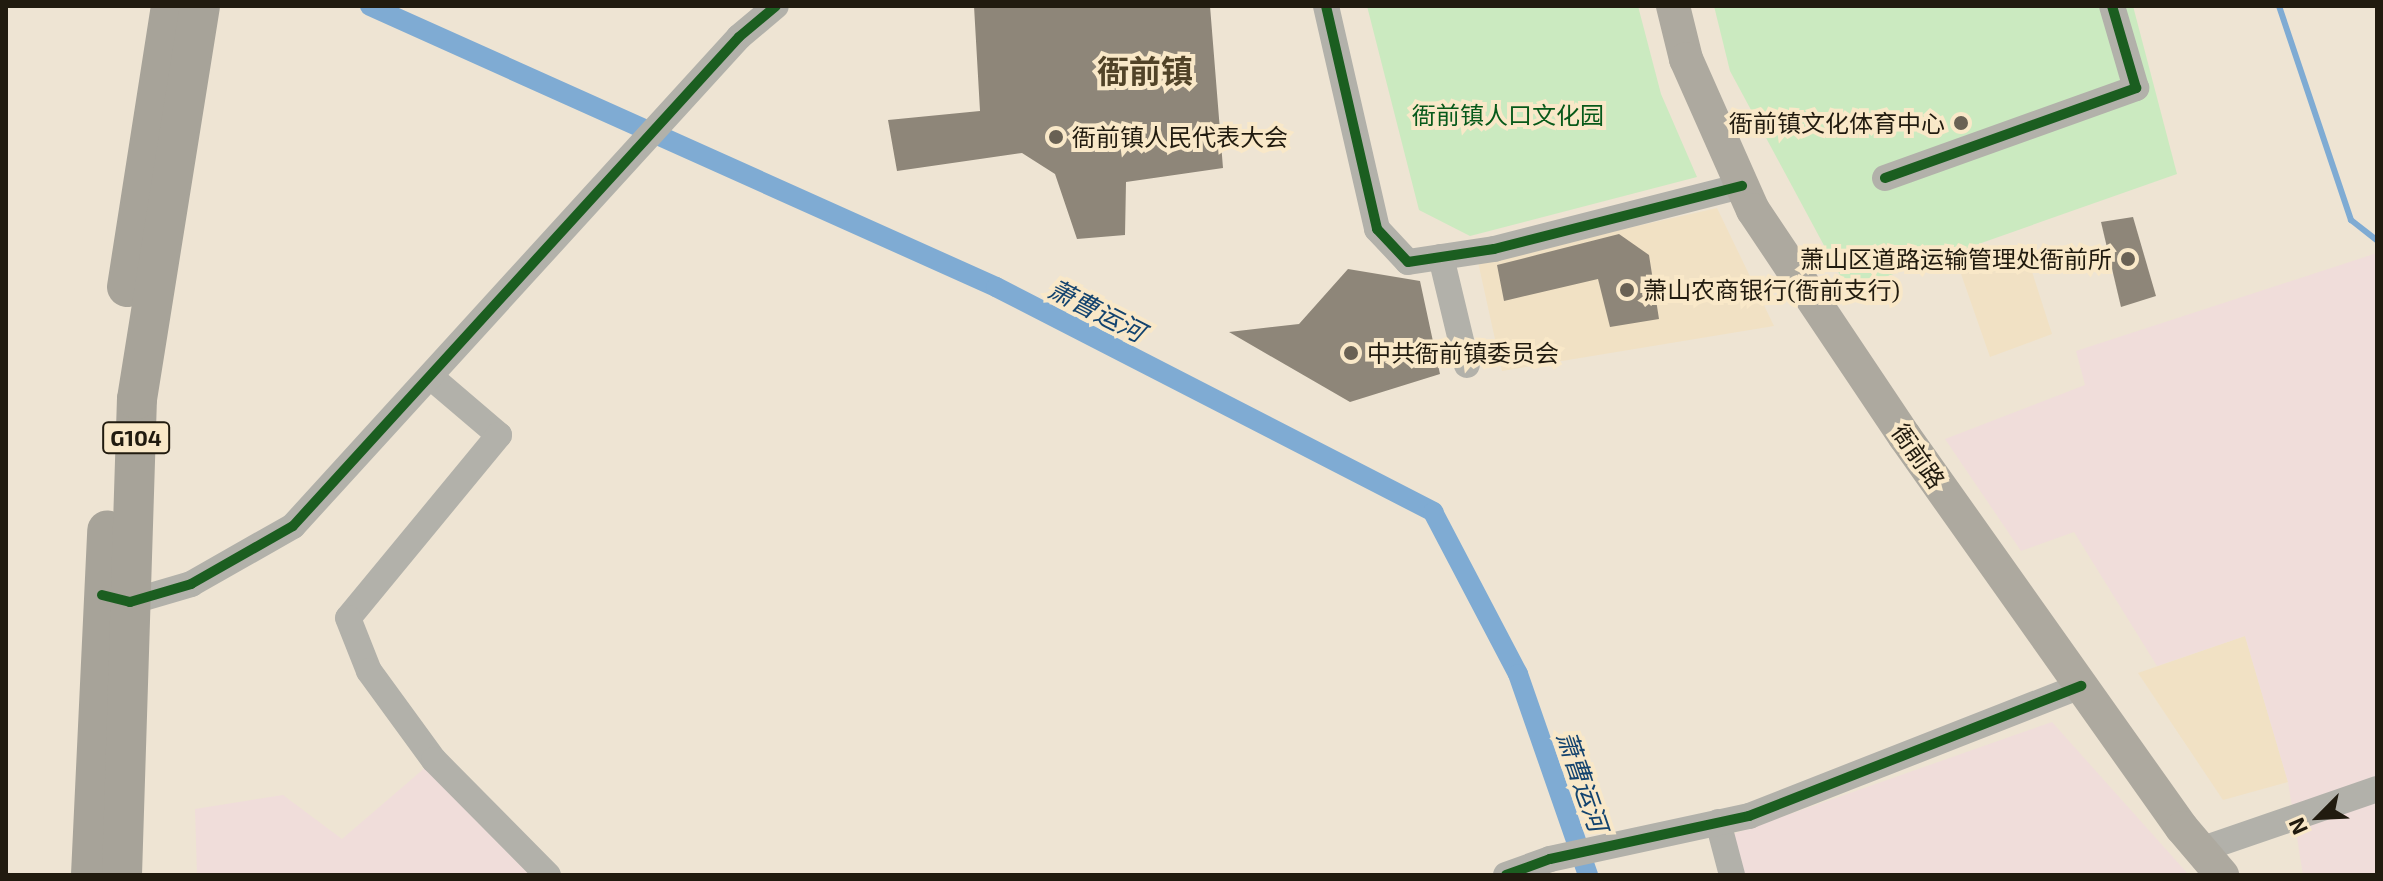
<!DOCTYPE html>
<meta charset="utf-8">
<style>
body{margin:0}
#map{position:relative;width:2383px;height:881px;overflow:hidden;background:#eee4d3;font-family:"Exo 2","Noto Sans SC",sans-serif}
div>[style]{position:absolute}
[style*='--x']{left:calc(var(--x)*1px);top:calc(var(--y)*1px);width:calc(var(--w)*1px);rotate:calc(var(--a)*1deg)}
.built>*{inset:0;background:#f1e1c4}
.industrial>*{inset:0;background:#f0ddda}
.green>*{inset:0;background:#cbeac0}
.stream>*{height:6px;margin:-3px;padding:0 3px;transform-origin:3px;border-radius:3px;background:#7fabd3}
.canal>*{height:20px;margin:-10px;padding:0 10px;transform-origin:10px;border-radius:10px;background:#7fabd3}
.building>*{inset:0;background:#8e8679}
.minor>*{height:26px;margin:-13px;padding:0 13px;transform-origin:13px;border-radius:13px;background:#b2b1aa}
.major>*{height:34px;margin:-17px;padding:0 17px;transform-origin:17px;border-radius:17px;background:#ada99f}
.highway>*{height:40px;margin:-20px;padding:0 20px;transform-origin:20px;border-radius:20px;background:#a7a399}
.cycleway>*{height:10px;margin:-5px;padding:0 5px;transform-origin:5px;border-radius:5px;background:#1b5e20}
.dots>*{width:22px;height:22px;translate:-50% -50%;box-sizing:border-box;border:4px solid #f9e8c8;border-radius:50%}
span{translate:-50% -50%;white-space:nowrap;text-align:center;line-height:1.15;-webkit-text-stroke:8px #f9e8c8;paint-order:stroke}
.shield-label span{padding:2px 6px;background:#f9e8c8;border:2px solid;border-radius:6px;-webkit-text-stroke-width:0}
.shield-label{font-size:22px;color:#211b0f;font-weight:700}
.park-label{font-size:24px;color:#07591a}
.poi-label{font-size:24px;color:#211b0f}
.right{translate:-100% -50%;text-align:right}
.left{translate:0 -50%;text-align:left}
.street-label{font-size:24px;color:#211b0f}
.water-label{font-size:26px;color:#13436e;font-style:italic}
.district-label{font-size:32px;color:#514328;font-weight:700}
.frame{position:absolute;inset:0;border:8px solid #211b0f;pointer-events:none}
.north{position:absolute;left:2279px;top:777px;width:80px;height:80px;-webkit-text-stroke:6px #f9e8c8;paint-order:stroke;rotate:246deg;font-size:22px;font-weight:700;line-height:32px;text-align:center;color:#211b0f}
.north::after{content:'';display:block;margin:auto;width:28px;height:36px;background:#211b0f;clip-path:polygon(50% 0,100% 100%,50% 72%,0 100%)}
</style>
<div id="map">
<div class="built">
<i style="clip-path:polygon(1717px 208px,1774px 326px,1502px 371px,1478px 262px)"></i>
<i style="clip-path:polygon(2024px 247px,2052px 334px,1990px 357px,1960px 271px)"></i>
<i style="clip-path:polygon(2245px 636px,2288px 782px,2223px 800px,2138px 673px)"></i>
</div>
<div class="industrial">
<i style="clip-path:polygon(2377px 253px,2377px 875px,2303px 875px,2288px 782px,2245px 636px,2157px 666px,2074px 532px,2021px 551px,1945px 439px,2085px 385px,2076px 351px)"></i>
<i style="clip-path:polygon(2052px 722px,2189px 875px,1732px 875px,1722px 838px)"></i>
<i style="clip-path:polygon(434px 760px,543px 875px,197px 875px,195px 809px,283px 795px,342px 839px)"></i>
</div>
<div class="green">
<i style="clip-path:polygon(1367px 6px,1638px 6px,1661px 94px,1697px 177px,1470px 236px,1419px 210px)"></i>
<i style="clip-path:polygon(1714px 6px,2133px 6px,2177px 174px,1848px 290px,1730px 71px)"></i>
</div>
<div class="stream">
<i style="--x:2279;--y:6;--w:226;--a:71.4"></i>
<i style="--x:2351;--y:220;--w:33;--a:38"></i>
</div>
<div class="canal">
<i style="--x:370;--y:6;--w:686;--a:24.17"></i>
<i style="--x:996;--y:287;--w:492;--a:27.2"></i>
<i style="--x:1433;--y:512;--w:183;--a:62.3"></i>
<i style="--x:1518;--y:674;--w:213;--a:70.8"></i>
</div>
<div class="building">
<i style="clip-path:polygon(974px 6px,1210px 6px,1223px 168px,1126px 182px,1125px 235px,1077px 239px,1055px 174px,1022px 153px,897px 171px,888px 120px,980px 111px)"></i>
<i style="clip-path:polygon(2133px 217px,2156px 296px,2121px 307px,2101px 222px)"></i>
<i style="clip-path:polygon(1619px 234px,1649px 255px,1659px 319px,1610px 327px,1598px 279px,1504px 301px,1497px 265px)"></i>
<i style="clip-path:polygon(1348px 269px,1420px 281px,1440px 374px,1350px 402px,1229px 332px,1299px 324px)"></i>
</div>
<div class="minor">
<i style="--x:1326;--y:6;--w:229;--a:77.1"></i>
<i style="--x:1377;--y:229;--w:45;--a:46.8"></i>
<i style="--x:1408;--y:262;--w:87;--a:-8.6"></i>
<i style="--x:1494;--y:249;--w:256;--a:-14.3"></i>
<i style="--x:1885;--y:178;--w:267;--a:-19.7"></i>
<i style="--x:2136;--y:88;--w:85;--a:-106.3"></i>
<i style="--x:1441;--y:257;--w:111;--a:76.5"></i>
<i style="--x:432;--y:378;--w:88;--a:40.4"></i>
<i style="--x:499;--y:435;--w:237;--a:129.5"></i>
<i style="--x:348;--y:618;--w:57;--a:68.4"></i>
<i style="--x:369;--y:671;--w:110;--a:53.9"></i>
<i style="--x:434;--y:760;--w:162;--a:45.3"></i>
<i style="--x:117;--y:599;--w:13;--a:13"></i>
<i style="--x:130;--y:602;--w:64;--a:-16.4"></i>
<i style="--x:191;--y:584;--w:117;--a:-29.6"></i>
<i style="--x:293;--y:526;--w:662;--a:-47.63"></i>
<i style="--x:739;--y:37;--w:48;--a:-40"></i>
<i style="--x:1718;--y:822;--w:55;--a:75.2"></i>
<i style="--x:2200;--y:850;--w:187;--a:-19"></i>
<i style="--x:1506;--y:875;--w:47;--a:-20"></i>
<i style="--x:1550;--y:859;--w:204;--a:-12.2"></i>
<i style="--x:1749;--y:816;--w:357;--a:-21.4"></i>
</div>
<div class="major">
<i style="--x:1673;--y:6;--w:55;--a:76.2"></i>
<i style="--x:1686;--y:59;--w:165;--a:66.1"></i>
<i style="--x:1753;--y:210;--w:273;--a:56.2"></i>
<i style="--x:1905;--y:437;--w:479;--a:54.7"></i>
<i style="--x:2182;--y:828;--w:62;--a:49.6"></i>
</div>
<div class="highway">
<i style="--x:127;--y:287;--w:284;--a:-81.1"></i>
<i style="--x:91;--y:875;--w:345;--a:-87.3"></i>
<i style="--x:122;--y:875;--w:476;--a:-88.2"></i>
<i style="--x:137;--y:399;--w:398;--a:-80.9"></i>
</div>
<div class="cycleway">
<i style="--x:1326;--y:6;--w:229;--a:77.1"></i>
<i style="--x:1377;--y:229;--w:45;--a:46.8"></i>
<i style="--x:1408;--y:262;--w:87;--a:-8.6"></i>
<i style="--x:1494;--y:249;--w:256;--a:-14.3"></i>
<i style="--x:1885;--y:178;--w:267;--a:-19.7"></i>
<i style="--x:2136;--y:88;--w:85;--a:-106.3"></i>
<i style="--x:102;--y:595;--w:29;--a:14"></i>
<i style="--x:130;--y:602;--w:64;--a:-16.4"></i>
<i style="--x:191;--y:584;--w:117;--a:-29.6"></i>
<i style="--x:293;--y:526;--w:662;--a:-47.63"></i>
<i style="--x:739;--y:37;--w:48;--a:-40"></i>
<i style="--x:1506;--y:875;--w:47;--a:-20"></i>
<i style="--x:1550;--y:859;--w:204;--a:-12.2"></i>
<i style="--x:1749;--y:816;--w:357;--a:-21.4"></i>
</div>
<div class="dots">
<i style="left:1961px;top:123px;background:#696154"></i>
<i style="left:1056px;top:137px;background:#696154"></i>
<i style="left:2128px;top:259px;background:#696154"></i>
<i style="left:1627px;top:290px;background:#696154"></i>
<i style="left:1351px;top:353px;background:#696154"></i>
</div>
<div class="shield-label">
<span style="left:136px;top:438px">G104</span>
</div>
<div class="park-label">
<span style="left:1508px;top:115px">衙前镇人口文化园</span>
</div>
<div class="poi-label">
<span class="right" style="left:1945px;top:123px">衙前镇文化体育中心</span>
<span class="left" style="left:1072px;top:137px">衙前镇人民代表大会</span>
<span class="right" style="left:2112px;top:259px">萧山区道路运输管理处衙前所</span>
<span class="left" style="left:1643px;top:290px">萧山农商银行(衙前支行)</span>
<span class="left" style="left:1367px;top:353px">中共衙前镇委员会</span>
</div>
<div class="street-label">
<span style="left:1919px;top:456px;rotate:55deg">衙前路</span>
</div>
<div class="water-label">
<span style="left:1097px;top:310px;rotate:27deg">萧曹运河</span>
<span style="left:1583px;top:781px;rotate:71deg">萧曹运河</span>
</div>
<div class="district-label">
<span style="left:1145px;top:70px">衙前镇</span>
</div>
<div class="frame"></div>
<div class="north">N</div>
</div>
